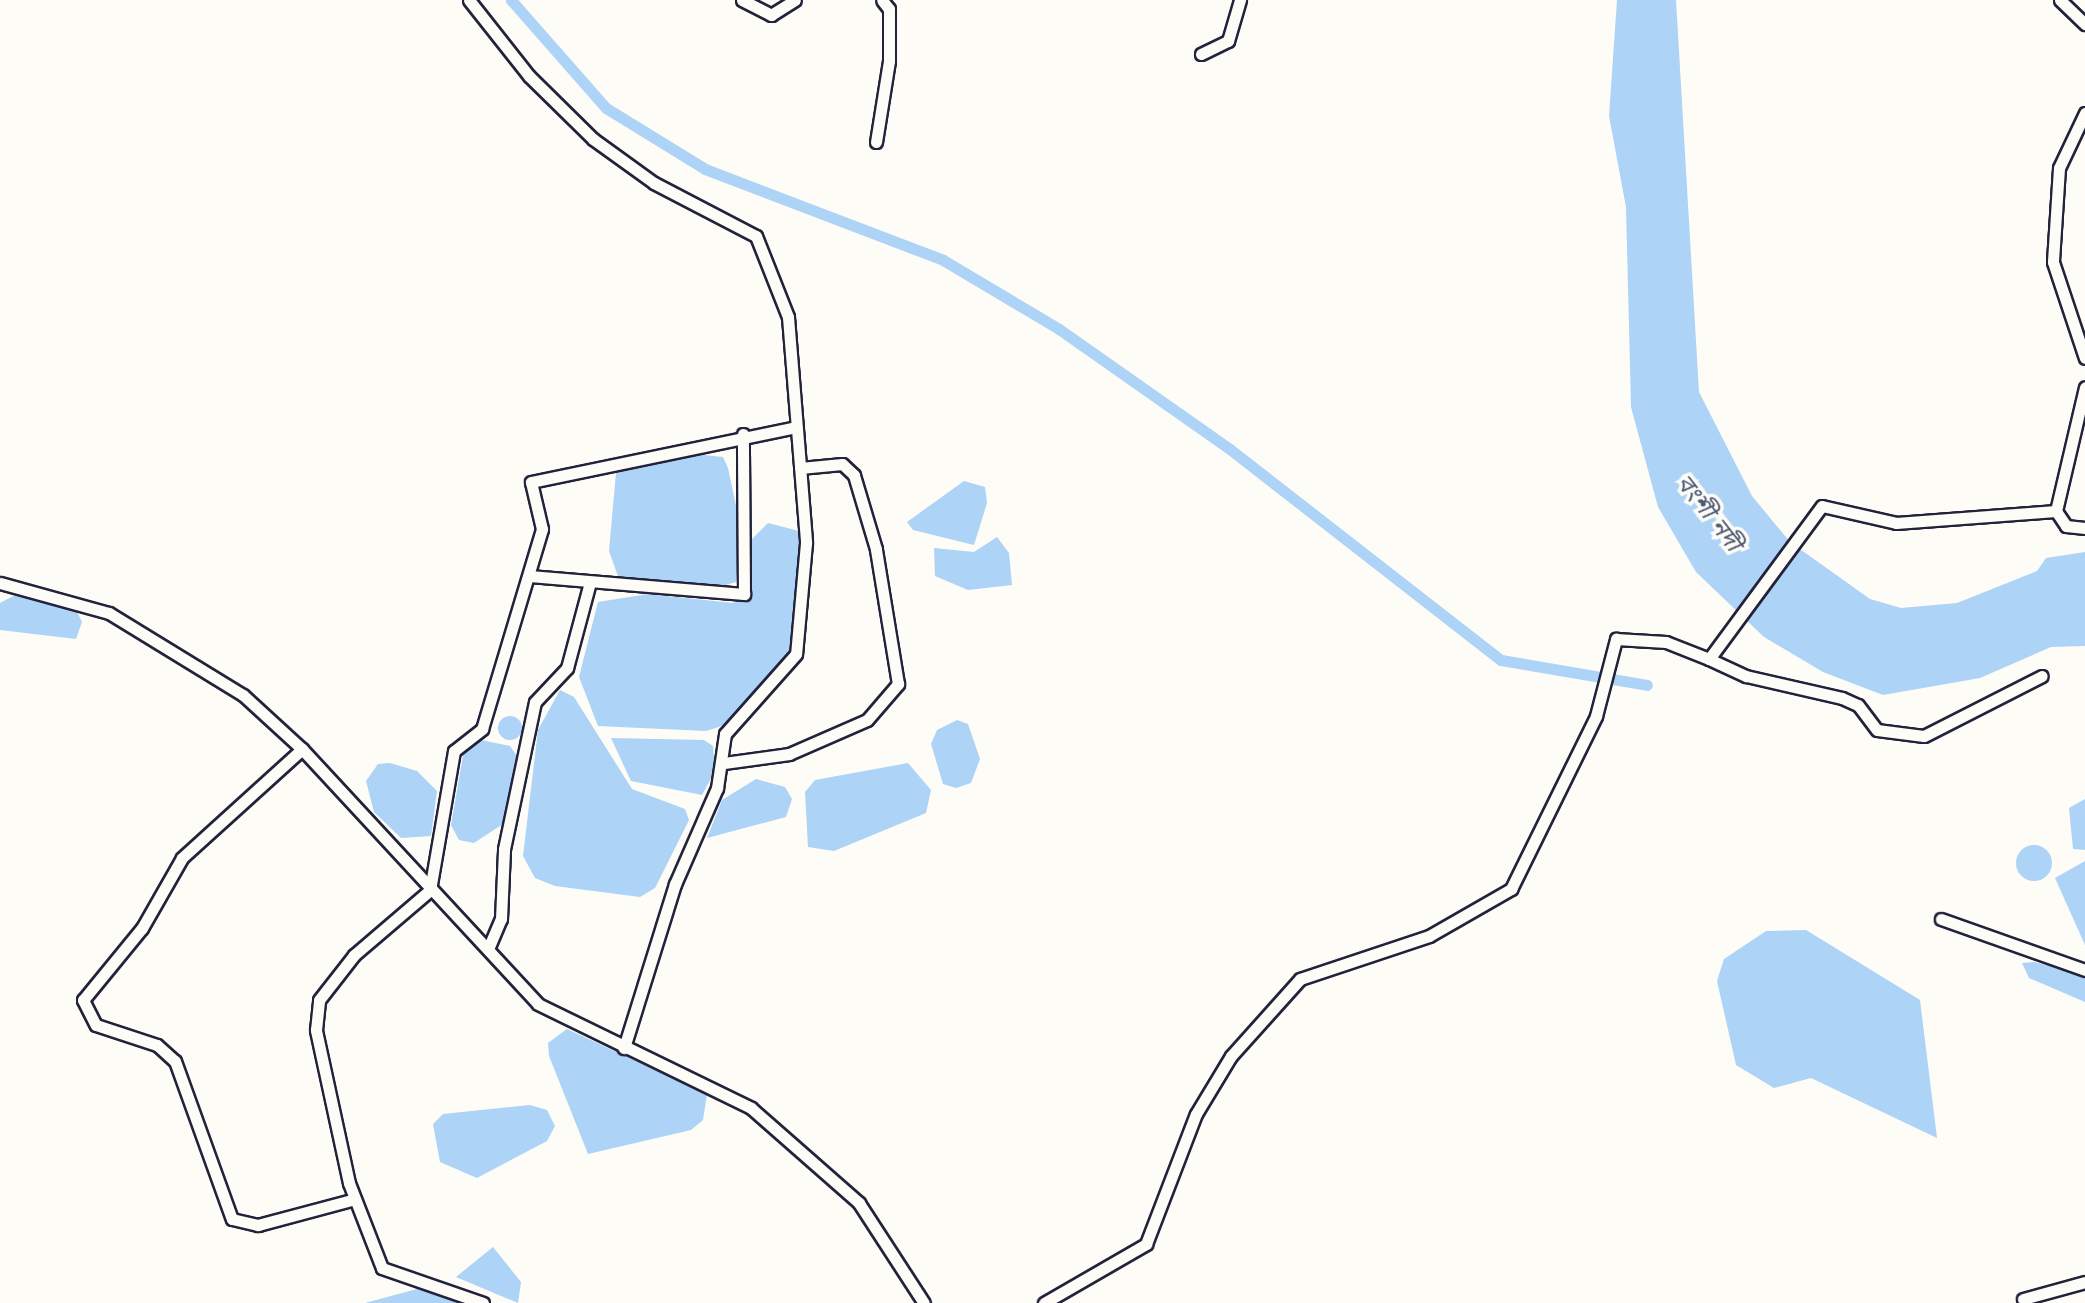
<!DOCTYPE html>
<meta charset="utf-8">
<style>
body{margin:0}
#map{position:relative;width:2085px;height:1303px;overflow:hidden;background:#fdfcf7;font-family:Mali,"Noto Sans Bengali",sans-serif}
div>[style]{position:absolute}
[style*='--x']{left:calc(var(--x)*1px);top:calc(var(--y)*1px);width:calc(var(--w)*1px);rotate:calc(var(--a)*1deg)}
.water>*{inset:0;background:#add3f6}
.round{border-radius:50%}
.canal>*{height:11px;margin:-5.5px;padding:0 5.5px;transform-origin:5.5px;border-radius:5.5px;background:#add3f6}
.roads{filter:drop-shadow(2px 0 #22223b) drop-shadow(-2px 0 #22223b) drop-shadow(0 2px #22223b) drop-shadow(0 -2px #22223b)}
.minor>*{height:11px;margin:-5.5px;padding:0 5.5px;transform-origin:5.5px;border-radius:5.5px;background:#fdfcf7}
span{translate:-50% -50%;white-space:nowrap;text-align:center;line-height:1.15;-webkit-text-stroke:7px #fdfcf7;paint-order:stroke}
.water-label{font-size:24px;color:#4c5773;font-style:italic}
</style>
<div id="map">
<div class="water">
<i style="clip-path:polygon(1617px 0,1676px 0,1699px 392px,1752px 496px,1790px 542px,1870px 599px,1901px 608px,1957px 603px,2037px 571px,2046px 558px,2085px 552px,2085px 646px,2051px 647px,1980px 678px,1883px 695px,1823px 672px,1764px 637px,1696px 572px,1658px 507px,1631px 407px,1626px 207px,1609px 116px)"></i>
<i style="clip-path:polygon(684px 453px,723px 457px,728px 468px,742px 534px,736px 582px,719px 587px,619px 579px,609px 551px,616px 473px)"></i>
<i style="clip-path:polygon(964px 481px,985px 487px,987px 503px,974px 545px,913px 530px,907px 522px)"></i>
<i style="clip-path:polygon(768px 523px,799px 531px,805px 548px,791px 653px,725px 725px,706px 731px,598px 726px,579px 677px,598px 602px,648px 594px,733px 603px,750px 597px,752px 539px)"></i>
<i style="clip-path:polygon(997px 537px,1009px 553px,1012px 585px,968px 590px,935px 576px,934px 548px,974px 552px)"></i>
<i style="clip-path:polygon(17px 594px,76px 610px,82px 622px,76px 639px,0 630px,0 603px)"></i>
<i style="clip-path:polygon(560px 690px,574px 697px,632px 789px,685px 809px,689px 820px,655px 888px,640px 897px,555px 886px,535px 878px,523px 856px,538px 730px)"></i>
<i class="round" style="left:498px;top:716px;width:24px;height:24px"></i>
<i style="clip-path:polygon(957px 720px,968px 724px,980px 759px,971px 783px,956px 788px,943px 784px,931px 744px,937px 730px)"></i>
<i style="clip-path:polygon(611px 738px,704px 740px,713px 746px,715px 771px,702px 795px,631px 781px)"></i>
<i style="clip-path:polygon(481px 740px,510px 746px,521px 762px,503px 824px,474px 843px,459px 840px,451px 825px,464px 750px)"></i>
<i style="clip-path:polygon(390px 763px,417px 771px,437px 791px,431px 836px,401px 838px,374px 812px,366px 781px,378px 764px)"></i>
<i style="clip-path:polygon(908px 763px,931px 790px,926px 813px,834px 851px,808px 847px,805px 792px,815px 780px)"></i>
<i style="clip-path:polygon(756px 779px,785px 787px,792px 799px,786px 817px,707px 838px,722px 800px)"></i>
<i style="clip-path:polygon(2085px 799px,2085px 850px,2073px 849px,2069px 808px)"></i>
<i class="round" style="left:2016px;top:845px;width:36px;height:36px"></i>
<i style="clip-path:polygon(2085px 861px,2085px 945px,2055px 878px)"></i>
<i style="clip-path:polygon(1806px 930px,1920px 1000px,1937px 1138px,1811px 1078px,1774px 1088px,1736px 1065px,1717px 981px,1724px 959px,1766px 931px)"></i>
<i style="clip-path:polygon(2034px 962px,2085px 975px,2085px 1002px,2029px 978px,2022px 963px)"></i>
<i style="clip-path:polygon(567px 1029px,707px 1094px,703px 1120px,691px 1130px,588px 1154px,549px 1056px,548px 1043px)"></i>
<i style="clip-path:polygon(530px 1105px,547px 1110px,555px 1126px,547px 1141px,477px 1178px,440px 1162px,433px 1124px,443px 1114px)"></i>
<i style="clip-path:polygon(493px 1247px,521px 1282px,518px 1303px,456px 1277px)"></i>
<i style="clip-path:polygon(417px 1289px,434px 1291px,469px 1303px,365px 1303px)"></i>
</div>
<div class="canal">
<i style="--x:511;--y:0;--w:144;--a:48.7"></i>
<i style="--x:606;--y:108;--w:116;--a:31.6"></i>
<i style="--x:705;--y:169;--w:255;--a:20.9"></i>
<i style="--x:943;--y:260;--w:135;--a:30.7"></i>
<i style="--x:1059;--y:329;--w:210;--a:35.1"></i>
<i style="--x:1231;--y:450;--w:342;--a:37.9"></i>
<i style="--x:1501;--y:660;--w:148;--a:9.7"></i>
</div>
<div class="roads">
<div class="minor">
<i style="--x:469;--y:0;--w:97;--a:51.7"></i>
<i style="--x:529;--y:76;--w:90;--a:44.5"></i>
<i style="--x:593;--y:139;--w:75;--a:35.8"></i>
<i style="--x:654;--y:183;--w:115;--a:27.5"></i>
<i style="--x:756;--y:236;--w:87;--a:68.4"></i>
<i style="--x:788;--y:317;--w:227;--a:85.4"></i>
<i style="--x:806;--y:543;--w:111;--a:95.1"></i>
<i style="--x:796;--y:654;--w:107;--a:131.6"></i>
<i style="--x:725;--y:734;--w:55;--a:98.4"></i>
<i style="--x:717;--y:788;--w:105;--a:113.6"></i>
<i style="--x:675;--y:884;--w:172;--a:107.3"></i>
<i style="--x:742;--y:0;--w:33;--a:27"></i>
<i style="--x:771;--y:15;--w:28;--a:-32"></i>
<i style="--x:2060;--y:0;--w:35;--a:44"></i>
<i style="--x:1201;--y:54;--w:30;--a:-26"></i>
<i style="--x:1228;--y:41;--w:43;--a:-73.7"></i>
<i style="--x:2085;--y:113;--w:61;--a:115.3"></i>
<i style="--x:2059;--y:168;--w:94;--a:93.7"></i>
<i style="--x:2053;--y:262;--w:101;--a:71.6"></i>
<i style="--x:876;--y:142;--w:82;--a:-80.9"></i>
<i style="--x:889;--y:61;--w:52;--a:-90"></i>
<i style="--x:889;--y:9;--w:11;--a:-128"></i>
<i style="--x:2056;--y:511;--w:127;--a:-76.8"></i>
<i style="--x:529;--y:576;--w:216;--a:4.8"></i>
<i style="--x:744;--y:594;--w:160;--a:-90.4"></i>
<i style="--x:0;--y:583;--w:113;--a:15.4"></i>
<i style="--x:109;--y:613;--w:157;--a:31.5"></i>
<i style="--x:243;--y:695;--w:80;--a:42.5"></i>
<i style="--x:302;--y:749;--w:347;--a:47.2"></i>
<i style="--x:538;--y:1004;--w:237;--a:26"></i>
<i style="--x:751;--y:1108;--w:144;--a:41.3"></i>
<i style="--x:859;--y:1203;--w:119;--a:57"></i>
<i style="--x:1709;--y:659;--w:41;--a:24.7"></i>
<i style="--x:1746;--y:676;--w:98;--a:12.9"></i>
<i style="--x:1842;--y:698;--w:17;--a:24"></i>
<i style="--x:1858;--y:705;--w:31;--a:53"></i>
<i style="--x:1877;--y:730;--w:47;--a:7.3"></i>
<i style="--x:1924;--y:736;--w:132;--a:-27"></i>
<i style="--x:302;--y:749;--w:162;--a:137.8"></i>
<i style="--x:182;--y:858;--w:81;--a:119.7"></i>
<i style="--x:142;--y:928;--w:93;--a:129.3"></i>
<i style="--x:83;--y:1000;--w:28;--a:63"></i>
<i style="--x:96;--y:1025;--w:64;--a:18.2"></i>
<i style="--x:157;--y:1045;--w:24;--a:42"></i>
<i style="--x:175;--y:1061;--w:168;--a:70.2"></i>
<i style="--x:232;--y:1219;--w:27;--a:13"></i>
<i style="--x:258;--y:1225;--w:100;--a:-15"></i>
<i style="--x:724;--y:763;--w:66;--a:-7.9"></i>
<i style="--x:789;--y:754;--w:85;--a:-23.6"></i>
<i style="--x:867;--y:720;--w:48;--a:-49.3"></i>
<i style="--x:898;--y:684;--w:137;--a:-99.3"></i>
<i style="--x:876;--y:549;--w:77;--a:-106.6"></i>
<i style="--x:854;--y:475;--w:16;--a:-137"></i>
<i style="--x:842;--y:464;--w:42;--a:174.6"></i>
<i style="--x:1941;--y:919;--w:153;--a:19.5"></i>
<i style="--x:488;--y:949;--w:33;--a:-67"></i>
<i style="--x:501;--y:919;--w:70;--a:-87.5"></i>
<i style="--x:504;--y:849;--w:150;--a:-78.1"></i>
<i style="--x:535;--y:702;--w:47;--a:-46.7"></i>
<i style="--x:567;--y:668;--w:85;--a:-75"></i>
<i style="--x:2023;--y:1299;--w:64;--a:-15.3"></i>
<i style="--x:483;--y:1303;--w:107;--a:-160.9"></i>
<i style="--x:382;--y:1268;--w:91;--a:-111.2"></i>
<i style="--x:349;--y:1183;--w:157;--a:-102.2"></i>
<i style="--x:316;--y:1030;--w:30;--a:-84"></i>
<i style="--x:319;--y:1000;--w:57;--a:-52.1"></i>
<i style="--x:354;--y:955;--w:100;--a:-40.5"></i>
<i style="--x:430;--y:890;--w:141;--a:-80.2"></i>
<i style="--x:454;--y:751;--w:36;--a:-38"></i>
<i style="--x:482;--y:729;--w:209;--a:-73.3"></i>
<i style="--x:542;--y:529;--w:48;--a:-103.2"></i>
<i style="--x:531;--y:482;--w:271;--a:-11.7"></i>
<i style="--x:1044;--y:1303;--w:118;--a:-30"></i>
<i style="--x:1146;--y:1244;--w:139;--a:-69"></i>
<i style="--x:1196;--y:1114;--w:68;--a:-58.9"></i>
<i style="--x:1231;--y:1056;--w:103;--a:-48.1"></i>
<i style="--x:1300;--y:979;--w:136;--a:-18.4"></i>
<i style="--x:1429;--y:936;--w:95;--a:-29.8"></i>
<i style="--x:1511;--y:889;--w:193;--a:-63.8"></i>
<i style="--x:1596;--y:716;--w:80;--a:-75.4"></i>
<i style="--x:1616;--y:639;--w:50;--a:3.4"></i>
<i style="--x:1666;--y:642;--w:46;--a:21.6"></i>
<i style="--x:1709;--y:659;--w:190;--a:-53.6"></i>
<i style="--x:1822;--y:506;--w:76;--a:12.9"></i>
<i style="--x:1896;--y:523;--w:160;--a:-4.3"></i>
<i style="--x:2056;--y:511;--w:18;--a:56"></i>
<i style="--x:2066;--y:526;--w:19;--a:6"></i>
</div>
</div>
<div class="water-label">
<span style="left:1710px;top:512px;rotate:52deg">বংশী নদী</span>
</div>
</div>
